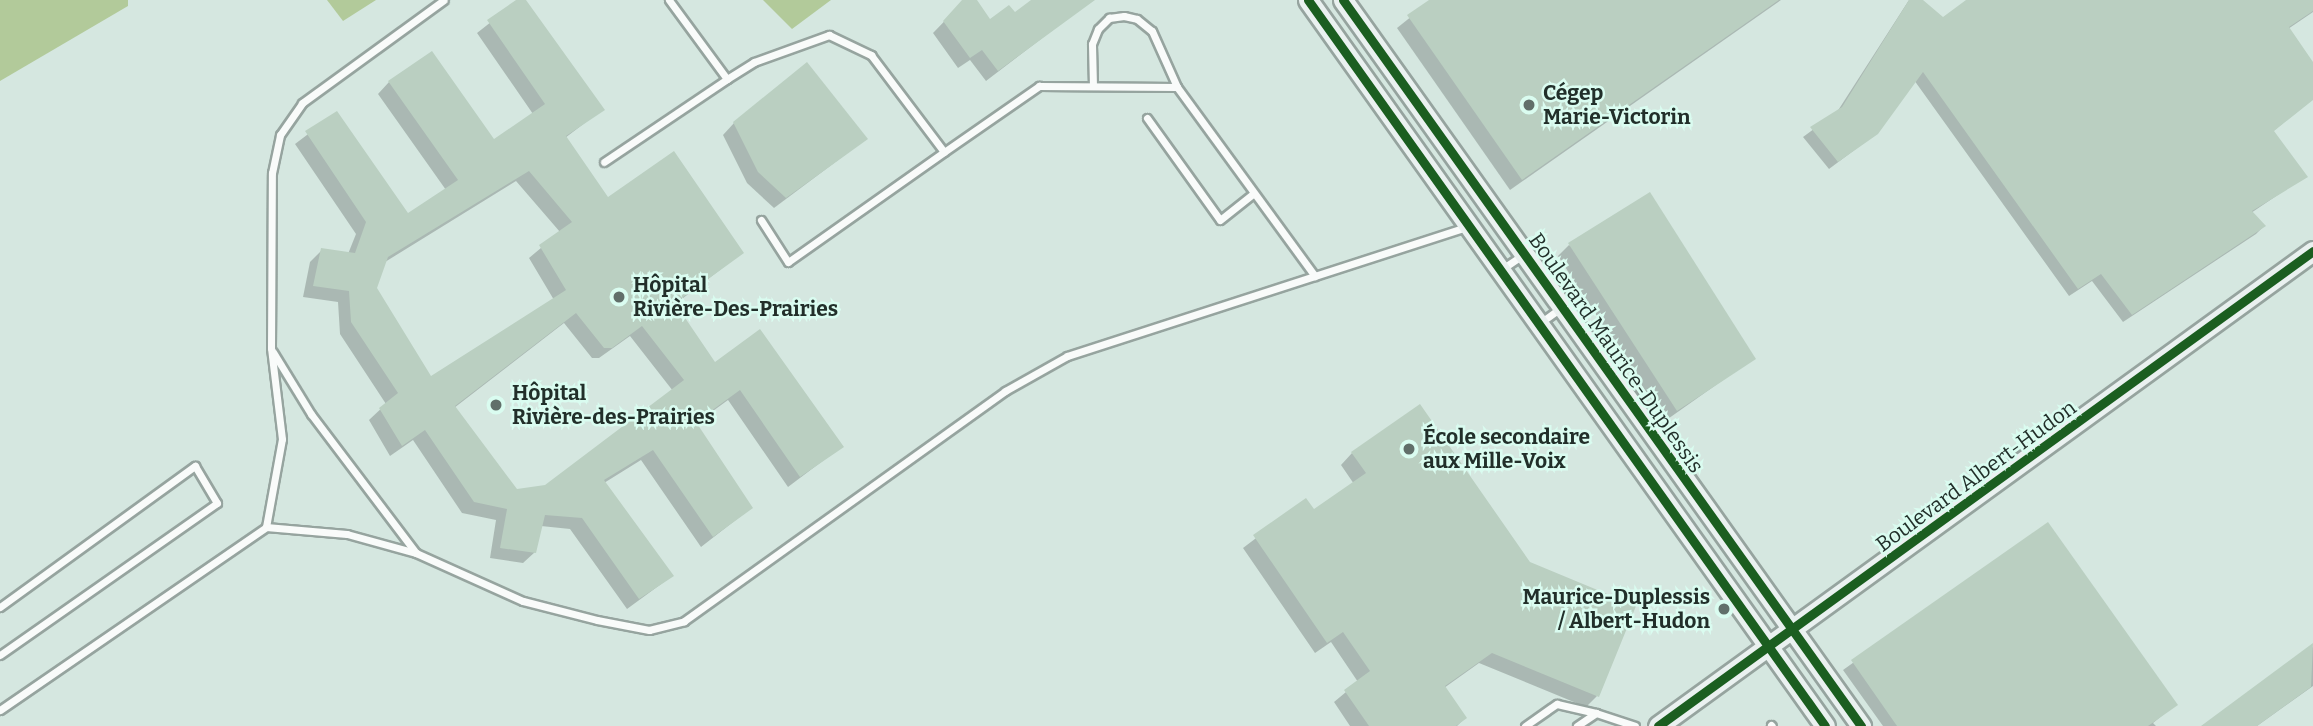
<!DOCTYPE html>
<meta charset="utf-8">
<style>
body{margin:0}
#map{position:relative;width:2313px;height:726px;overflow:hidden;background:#d5e7e0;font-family:Bitter,serif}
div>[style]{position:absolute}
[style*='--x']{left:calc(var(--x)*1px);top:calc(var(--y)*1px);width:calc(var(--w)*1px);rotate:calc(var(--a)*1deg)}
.forest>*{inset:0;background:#b2ca9a}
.shadow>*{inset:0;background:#0003}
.building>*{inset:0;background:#bacfc1}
.roads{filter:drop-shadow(2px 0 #96a49f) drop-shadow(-2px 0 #96a49f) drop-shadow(0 2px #96a49f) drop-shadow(0 -2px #96a49f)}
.lane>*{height:7px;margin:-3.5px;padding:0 3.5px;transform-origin:3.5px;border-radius:3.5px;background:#f9fbfa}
.secondary>*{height:19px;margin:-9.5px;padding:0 9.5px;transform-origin:9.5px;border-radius:9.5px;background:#eaf1f0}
.cycleway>*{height:9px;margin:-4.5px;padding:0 4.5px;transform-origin:4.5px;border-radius:4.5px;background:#1b5e20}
.dots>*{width:19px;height:19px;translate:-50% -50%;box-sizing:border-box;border:4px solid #dafcf0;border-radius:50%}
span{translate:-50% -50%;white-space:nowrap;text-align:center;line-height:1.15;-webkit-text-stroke:5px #dafcf0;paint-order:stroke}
.poi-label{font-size:21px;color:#222f2a;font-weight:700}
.left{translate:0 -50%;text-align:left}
.right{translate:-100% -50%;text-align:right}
.street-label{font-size:21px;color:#222f2a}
</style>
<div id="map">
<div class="forest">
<i style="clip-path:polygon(0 0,128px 0,128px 6px,0 81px)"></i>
<i style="clip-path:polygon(327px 0,376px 0,343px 21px)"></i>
<i style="clip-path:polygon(763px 0,831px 0,792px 29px)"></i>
</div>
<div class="shadow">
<i style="clip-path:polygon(evenodd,519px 0,524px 0,603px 109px,565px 138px,608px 200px,742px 253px,674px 305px,715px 364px,841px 447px,788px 487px,728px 400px,695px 424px,751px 508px,701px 547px,641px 460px,604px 483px,672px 576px,627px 609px,570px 529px,541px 526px,535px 552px,523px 563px,490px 558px,496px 520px,462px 513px,413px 440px,390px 456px,369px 420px,386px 404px,340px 334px,338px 302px,303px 297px,310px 262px,322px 250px,348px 254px,356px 234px,295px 144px,336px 113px,407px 215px,446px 190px,378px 94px,389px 82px,494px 142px,533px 114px,477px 33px,519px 0,516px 181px,560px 232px,529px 258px,554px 300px,431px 378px,375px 288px,385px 262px,516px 181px,519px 0,564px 323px,592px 358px,599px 358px,630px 336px,673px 391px,546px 487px,516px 490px,454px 408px,564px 323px)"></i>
<i style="clip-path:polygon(965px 0,975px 0,990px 21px,1014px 14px,1034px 0,1092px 0,986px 81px,970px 60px,958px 68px,933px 33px)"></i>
<i style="clip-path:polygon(1432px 0,1781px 0,1510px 190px,1397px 28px)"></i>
<i style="clip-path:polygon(1909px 0,1920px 0,1943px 19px,1969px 0,2313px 0,2313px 12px,2288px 29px,2313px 65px,2313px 99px,2272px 132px,2306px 176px,2251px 213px,2264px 226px,2256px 234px,2123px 322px,2092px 281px,2069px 296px,1914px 80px,1877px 133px,1829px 169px,1803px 137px,1837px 112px)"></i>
<i style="clip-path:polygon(734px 123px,866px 139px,774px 208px,747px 183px,723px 135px)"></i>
<i style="clip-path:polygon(1569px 245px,1754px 358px,1665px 421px,1558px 256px)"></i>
<i style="clip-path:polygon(1352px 453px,1597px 696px,1586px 707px,1479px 663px,1444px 688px,1465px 718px,1457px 726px,1350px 726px,1334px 702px,1358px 682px,1331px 642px,1315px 653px,1243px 548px,1306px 500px,1314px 512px,1354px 484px,1341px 465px)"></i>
<i style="clip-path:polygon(2047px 524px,2175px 705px,2153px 723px,2156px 726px,1883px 726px,1843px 670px)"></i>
<i style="clip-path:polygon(2313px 647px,2313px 686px,2257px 726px,2202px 726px)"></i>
</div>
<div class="building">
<i style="clip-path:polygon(evenodd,516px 0,526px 0,605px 110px,566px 136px,608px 197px,674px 151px,744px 253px,675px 303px,715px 362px,760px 329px,844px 447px,800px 477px,740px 390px,696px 422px,753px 508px,713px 537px,653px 450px,604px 480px,674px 576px,639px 599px,582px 518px,545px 515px,536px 553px,500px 548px,507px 509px,474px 502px,425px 430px,402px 446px,379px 408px,398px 393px,351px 322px,349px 291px,313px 286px,321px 248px,355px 253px,366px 222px,305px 131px,337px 111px,408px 213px,458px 180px,388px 81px,432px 51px,494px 139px,545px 104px,487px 20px,516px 0,529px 171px,572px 222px,539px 245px,566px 290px,431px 376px,377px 288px,388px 257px,529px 171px,516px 0,576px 313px,604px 348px,612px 348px,642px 326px,684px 380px,545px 485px,517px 489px,455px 406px,576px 313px)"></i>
<i style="clip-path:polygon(962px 0,977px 0,990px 19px,1009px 5px,1015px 12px,1031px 0,1095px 0,998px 71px,982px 50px,970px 58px,943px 21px)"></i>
<i style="clip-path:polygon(1429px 0,1779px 0,1522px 180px,1407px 15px)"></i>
<i style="clip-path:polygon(1909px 0,1923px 0,1943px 17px,1966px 0,2313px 0,2313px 11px,2289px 27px,2313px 62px,2313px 100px,2274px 131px,2308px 177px,2252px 211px,2266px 226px,2132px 315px,2101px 274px,2078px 289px,1923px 72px,1878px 134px,1838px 162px,1810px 127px,1842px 107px)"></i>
<i style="clip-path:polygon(807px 62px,868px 139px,786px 198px,758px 172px,733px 122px)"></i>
<i style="clip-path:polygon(1650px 192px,1756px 359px,1677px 411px,1568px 243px)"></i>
<i style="clip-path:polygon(1420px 404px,1530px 562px,1636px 606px,1599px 697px,1492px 653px,1445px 686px,1467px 718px,1456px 726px,1369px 726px,1344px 690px,1370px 671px,1343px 632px,1327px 643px,1253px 535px,1306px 498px,1314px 509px,1366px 473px,1351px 452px)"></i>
<i style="clip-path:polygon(2048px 522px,2178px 705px,2148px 726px,1897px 726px,1851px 660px)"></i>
<i style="clip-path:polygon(2313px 643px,2311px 687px,2257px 726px,2201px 726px)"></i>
</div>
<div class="roads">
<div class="lane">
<i style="--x:669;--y:0;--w:98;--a:53.7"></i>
<i style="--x:727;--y:79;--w:32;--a:-32"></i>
<i style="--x:754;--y:62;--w:80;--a:-19.8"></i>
<i style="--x:829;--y:35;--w:47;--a:25.5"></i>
<i style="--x:871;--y:55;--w:121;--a:53"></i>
<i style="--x:944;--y:152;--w:116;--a:-34.8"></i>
<i style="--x:1039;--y:86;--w:138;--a:0.4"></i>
<i style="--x:1177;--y:87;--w:234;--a:53.9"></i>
<i style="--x:1093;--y:86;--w:42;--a:-91.4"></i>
<i style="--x:1092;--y:44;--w:16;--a:-68"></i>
<i style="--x:1098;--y:29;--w:16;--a:-45"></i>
<i style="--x:1109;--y:18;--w:15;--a:-8"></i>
<i style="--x:1124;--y:16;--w:13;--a:13"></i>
<i style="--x:1137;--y:19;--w:19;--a:39"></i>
<i style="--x:1152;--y:31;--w:61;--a:65.9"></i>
<i style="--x:1147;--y:118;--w:125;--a:54.4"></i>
<i style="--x:1220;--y:220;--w:43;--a:-38.5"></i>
<i style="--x:604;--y:162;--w:148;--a:-34"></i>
<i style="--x:761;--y:220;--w:50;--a:57.3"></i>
<i style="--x:788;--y:262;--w:191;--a:-35.2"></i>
<i style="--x:1502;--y:269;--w:27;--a:-34"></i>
<i style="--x:1540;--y:323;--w:27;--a:-36"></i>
<i style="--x:273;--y:352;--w:73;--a:58.5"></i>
<i style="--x:311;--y:414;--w:174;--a:52.9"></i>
<i style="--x:266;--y:527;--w:89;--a:-79.7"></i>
<i style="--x:282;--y:439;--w:92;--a:-96.9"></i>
<i style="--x:271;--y:348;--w:175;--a:-89.7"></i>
<i style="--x:272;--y:173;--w:39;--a:-78"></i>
<i style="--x:280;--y:135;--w:39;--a:-55"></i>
<i style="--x:302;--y:103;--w:175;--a:-36"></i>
<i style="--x:0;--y:607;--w:241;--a:-35.9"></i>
<i style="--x:195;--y:466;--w:43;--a:59.3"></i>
<i style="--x:217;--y:503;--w:265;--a:145"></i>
<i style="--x:0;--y:710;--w:323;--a:-34.5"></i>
<i style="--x:266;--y:527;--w:81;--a:4.9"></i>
<i style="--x:347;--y:534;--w:72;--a:15.4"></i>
<i style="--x:416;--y:553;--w:117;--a:24.2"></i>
<i style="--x:523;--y:601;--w:76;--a:14.4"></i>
<i style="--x:597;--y:620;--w:53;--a:10.9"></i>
<i style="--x:649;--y:630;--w:36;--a:-14"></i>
<i style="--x:684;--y:621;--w:395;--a:-35.6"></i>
<i style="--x:1005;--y:391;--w:71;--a:-29.4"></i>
<i style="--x:1067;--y:356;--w:419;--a:-17.9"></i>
<i style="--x:1596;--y:713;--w:41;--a:18.4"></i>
<i style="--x:1771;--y:725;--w:1;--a:45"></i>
<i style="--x:1525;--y:726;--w:39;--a:-35"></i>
<i style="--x:1557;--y:704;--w:40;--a:13"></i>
<i style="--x:1596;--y:713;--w:23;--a:146"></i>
</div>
<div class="secondary">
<i style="--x:1308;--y:0;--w:891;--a:54.54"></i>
<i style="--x:1343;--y:0;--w:892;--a:54.49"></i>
<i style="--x:1658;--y:726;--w:809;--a:-35.95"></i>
</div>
</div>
<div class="cycleway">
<i style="--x:1308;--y:0;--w:891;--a:54.54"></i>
<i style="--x:1343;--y:0;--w:892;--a:54.49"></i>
<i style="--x:1658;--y:726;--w:809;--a:-35.95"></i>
</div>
<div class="dots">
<i style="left:1529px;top:105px;background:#616f6a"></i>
<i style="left:619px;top:297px;background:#616f6a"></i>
<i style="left:496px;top:405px;background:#616f6a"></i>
<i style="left:1409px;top:449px;background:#616f6a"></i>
<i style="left:1724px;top:609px;background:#616f6a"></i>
</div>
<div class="poi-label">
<span class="left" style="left:1543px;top:105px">Cégep<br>Marie-Victorin</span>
<span class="left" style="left:633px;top:297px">Hôpital<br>Rivière-Des-Prairies</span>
<span class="left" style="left:512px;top:405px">Hôpital<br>Rivière-des-Prairies</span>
<span class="left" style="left:1423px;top:449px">École secondaire<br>aux Mille-Voix</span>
<span class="right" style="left:1710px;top:609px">Maurice-Duplessis<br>/ Albert-Hudon</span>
</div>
<div class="street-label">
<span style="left:1616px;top:353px;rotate:55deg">Boulevard Maurice-Duplessis</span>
<span style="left:1976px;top:476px;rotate:-36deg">Boulevard Albert-Hudon</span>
</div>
</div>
